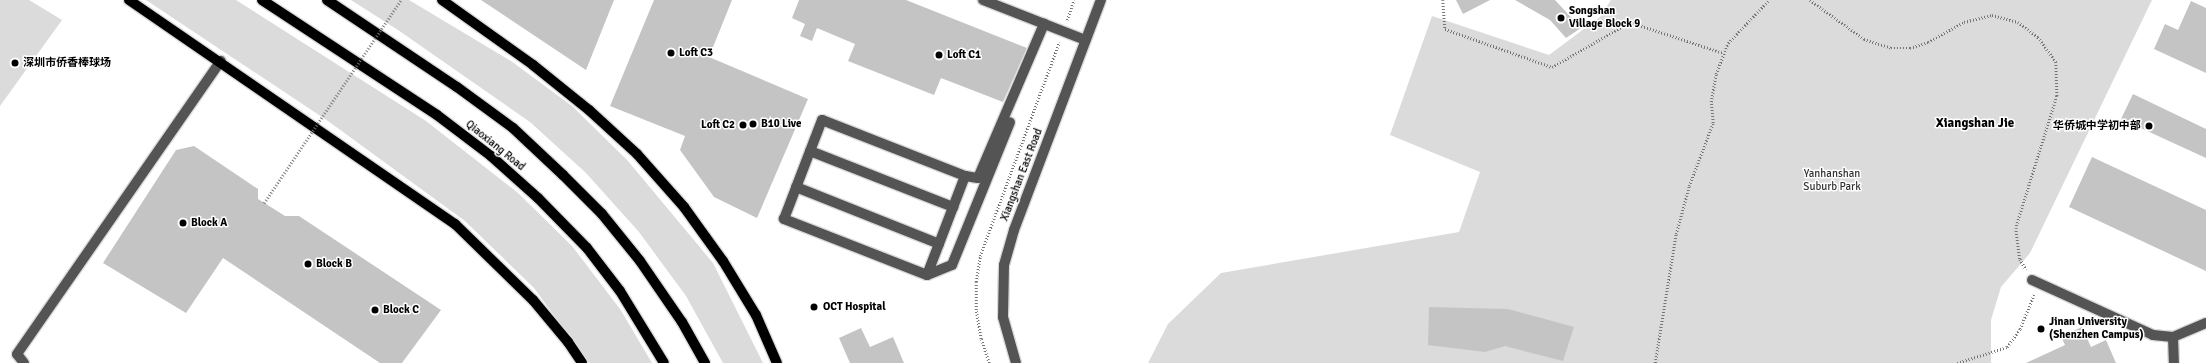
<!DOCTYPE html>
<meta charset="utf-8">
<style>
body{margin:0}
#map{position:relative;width:2206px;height:363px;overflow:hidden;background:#fff;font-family:Signika,"Noto Sans SC",sans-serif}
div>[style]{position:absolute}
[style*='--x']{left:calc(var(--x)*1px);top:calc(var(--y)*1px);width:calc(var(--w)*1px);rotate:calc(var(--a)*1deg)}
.green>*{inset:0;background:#dbdbdb}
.building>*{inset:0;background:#c4c4c4}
.path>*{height:2.5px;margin-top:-1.25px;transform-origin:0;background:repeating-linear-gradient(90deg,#767676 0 1px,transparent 0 3px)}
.roads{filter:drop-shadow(1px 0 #dbdbdb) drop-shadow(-1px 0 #dbdbdb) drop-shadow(0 1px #dbdbdb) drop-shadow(0 -1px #dbdbdb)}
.minor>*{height:10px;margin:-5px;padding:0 5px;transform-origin:5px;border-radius:5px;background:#545454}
.major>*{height:10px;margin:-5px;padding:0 5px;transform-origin:5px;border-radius:5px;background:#000}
.path-bridge>*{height:2.5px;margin-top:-1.25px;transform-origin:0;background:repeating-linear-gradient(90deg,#767676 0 1px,transparent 0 3px)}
.dots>*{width:11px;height:11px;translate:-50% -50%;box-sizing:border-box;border:2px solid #fff;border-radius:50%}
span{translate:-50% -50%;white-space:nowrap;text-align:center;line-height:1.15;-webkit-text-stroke:3px #fff;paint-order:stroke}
.poi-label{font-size:11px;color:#000;font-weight:700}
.left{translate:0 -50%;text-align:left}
.right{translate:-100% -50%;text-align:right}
.street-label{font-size:11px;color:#000}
.park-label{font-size:11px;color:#323232}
.quarter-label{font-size:13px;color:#000;font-weight:700}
</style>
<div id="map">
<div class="green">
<i style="clip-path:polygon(0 0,29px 0,62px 20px,0 106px)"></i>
<i style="clip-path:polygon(146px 0,236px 0,426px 121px,518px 193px,572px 246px,620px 309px,652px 363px,589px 363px,534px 288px,465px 221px,328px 121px)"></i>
<i style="clip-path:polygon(351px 0,409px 0,511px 61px,572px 106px,628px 161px,713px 263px,763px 363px,723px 363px,686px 296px,639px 232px,586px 173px,530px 122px,398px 30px)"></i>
<i style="clip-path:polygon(1611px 0,2152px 0,2030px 253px,2001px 287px,1991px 320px,1991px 363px,1148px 363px,1168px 324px,1221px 273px,1459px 232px,1480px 172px,1390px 135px,1432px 16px,1549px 55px,1600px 17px)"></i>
</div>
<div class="building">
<i style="clip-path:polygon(481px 0,614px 0,586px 70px)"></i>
<i style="clip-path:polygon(654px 0,732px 0,709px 57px,808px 99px,757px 218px,714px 197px,680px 150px,685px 136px,610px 106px)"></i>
<i style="clip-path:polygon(799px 0,906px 0,1027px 48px,1003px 102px,941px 78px,934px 95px,848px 61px,855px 44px,817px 28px,812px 41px,800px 36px,805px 24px,792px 18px)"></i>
<i style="clip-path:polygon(1456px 0,1490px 0,1463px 14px)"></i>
<i style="clip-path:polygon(1515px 0,1555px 0,1581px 28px,1566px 38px,1550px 20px)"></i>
<i style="clip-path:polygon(2191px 1px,2206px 8px,2206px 73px,2154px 49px,2165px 24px,2178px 30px)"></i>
<i style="clip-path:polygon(2133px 94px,2206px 129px,2206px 158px,2121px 119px)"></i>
<i style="clip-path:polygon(194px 146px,258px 189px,258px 199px,285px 216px,299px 216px,441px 310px,402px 363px,380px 363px,223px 258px,186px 313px,103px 263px,176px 150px)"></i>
<i style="clip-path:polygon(2092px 157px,2206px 210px,2206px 271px,2069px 207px)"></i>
<i style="clip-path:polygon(1429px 307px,1508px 309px,1574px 327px,1563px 361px,1505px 346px,1485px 352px,1428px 345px)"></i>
<i style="clip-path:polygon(2082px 327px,2091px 347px,2106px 340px,2116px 363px,2026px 363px,2065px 345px,2059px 332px,2073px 331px)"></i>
<i style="clip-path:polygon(861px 328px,870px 347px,893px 337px,904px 363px,850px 363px,839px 338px)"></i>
</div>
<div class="path">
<i style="--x:1443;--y:0;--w:29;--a:86"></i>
<i style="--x:1445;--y:29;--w:114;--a:19.6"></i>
<i style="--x:1552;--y:67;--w:90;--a:-30"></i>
<i style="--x:1630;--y:22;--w:98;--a:18.4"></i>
<i style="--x:1810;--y:0;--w:67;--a:35.8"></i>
<i style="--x:1864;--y:39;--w:28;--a:18"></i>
<i style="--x:1891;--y:48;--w:19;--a:0"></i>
<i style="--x:1910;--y:48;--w:19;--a:-18"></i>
<i style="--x:1928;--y:42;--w:41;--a:-29.1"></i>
<i style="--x:1964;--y:22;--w:29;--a:-14"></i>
<i style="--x:1992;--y:15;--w:27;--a:15"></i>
<i style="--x:2018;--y:22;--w:25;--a:37"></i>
<i style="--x:2038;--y:37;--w:31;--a:54"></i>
<i style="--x:2056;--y:62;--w:34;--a:88"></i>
<i style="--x:2057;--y:96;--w:138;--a:107.3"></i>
<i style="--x:2016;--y:228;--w:31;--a:83"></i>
<i style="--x:2020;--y:259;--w:12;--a:59"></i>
<i style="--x:1067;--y:20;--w:21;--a:-71"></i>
<i style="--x:989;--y:363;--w:25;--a:-108"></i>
<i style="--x:981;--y:339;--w:29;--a:-100"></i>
<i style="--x:976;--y:310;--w:28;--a:-90"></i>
<i style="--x:976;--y:282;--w:26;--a:-81"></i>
<i style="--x:980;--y:256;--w:228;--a:-69.7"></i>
<i style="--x:1655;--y:363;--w:131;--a:-80.8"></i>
<i style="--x:1676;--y:234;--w:50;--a:-74.8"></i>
<i style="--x:1689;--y:186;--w:67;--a:-69.1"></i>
<i style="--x:1713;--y:123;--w:21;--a:-95"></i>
<i style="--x:1711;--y:102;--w:28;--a:-80"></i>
<i style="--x:1716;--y:74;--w:33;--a:-69"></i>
<i style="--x:1728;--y:43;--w:59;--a:-46.4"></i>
<i style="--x:1957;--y:363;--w:52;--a:-17.7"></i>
<i style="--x:2007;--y:347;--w:22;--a:-54"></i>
<i style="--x:2020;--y:329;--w:37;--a:-68"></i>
</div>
<div class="roads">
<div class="minor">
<i style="--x:983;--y:0;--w:110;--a:21.4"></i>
<i style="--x:810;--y:151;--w:154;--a:21.4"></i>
<i style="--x:965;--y:176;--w:106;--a:111"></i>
<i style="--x:927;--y:275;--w:154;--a:-158.6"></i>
<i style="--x:784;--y:219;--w:106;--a:-69"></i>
<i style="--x:822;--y:120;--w:154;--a:21.4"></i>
<i style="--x:965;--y:176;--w:13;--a:9"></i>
<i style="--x:978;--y:178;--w:168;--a:-66.8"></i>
<i style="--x:796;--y:187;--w:154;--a:21.7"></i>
<i style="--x:927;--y:275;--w:27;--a:-22"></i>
<i style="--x:952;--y:265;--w:154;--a:-67.9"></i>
<i style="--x:2032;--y:280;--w:133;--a:24.4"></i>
<i style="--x:2153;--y:335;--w:20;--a:6"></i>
<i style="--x:2173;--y:337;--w:36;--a:-23"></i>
<i style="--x:2173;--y:337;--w:26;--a:88"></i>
<i style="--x:24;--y:363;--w:11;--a:-128"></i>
<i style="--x:17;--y:354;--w:357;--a:-55.2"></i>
<i style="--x:1016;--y:363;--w:48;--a:-105.8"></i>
<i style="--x:1003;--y:317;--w:52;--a:-88.9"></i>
<i style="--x:1004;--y:265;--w:36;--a:-74"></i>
<i style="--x:1014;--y:230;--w:246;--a:-69.3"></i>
</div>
<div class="major">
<i style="--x:129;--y:0;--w:396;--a:34.5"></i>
<i style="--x:455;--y:224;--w:109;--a:44.3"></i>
<i style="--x:533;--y:300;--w:55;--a:50.2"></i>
<i style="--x:568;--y:342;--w:25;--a:56"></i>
<i style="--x:262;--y:0;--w:209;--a:33.3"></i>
<i style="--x:437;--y:115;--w:68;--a:37.2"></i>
<i style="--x:491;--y:156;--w:63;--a:41.8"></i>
<i style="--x:538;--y:198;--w:70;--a:45.6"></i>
<i style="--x:587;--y:248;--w:54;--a:52.5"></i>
<i style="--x:620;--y:291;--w:84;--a:58.6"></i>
<i style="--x:327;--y:0;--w:156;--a:33.8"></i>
<i style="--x:457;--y:87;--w:69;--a:36.2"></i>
<i style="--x:513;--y:128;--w:69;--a:43.2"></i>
<i style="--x:563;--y:175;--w:55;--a:45"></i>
<i style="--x:602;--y:214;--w:60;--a:51"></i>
<i style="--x:640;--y:261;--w:74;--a:55.5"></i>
<i style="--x:682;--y:322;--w:47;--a:60.7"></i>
<i style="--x:442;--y:0;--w:112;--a:35.5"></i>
<i style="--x:533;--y:65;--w:72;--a:38.8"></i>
<i style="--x:589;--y:110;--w:65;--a:42.5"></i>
<i style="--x:637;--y:154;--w:71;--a:48.4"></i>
<i style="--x:684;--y:207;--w:67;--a:54.2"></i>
<i style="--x:723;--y:261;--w:63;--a:58.6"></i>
<i style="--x:756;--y:315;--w:52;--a:66.4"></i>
</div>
</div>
<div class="path-bridge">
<i style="--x:264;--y:203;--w:245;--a:-56"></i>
</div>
<div class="dots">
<i style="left:1561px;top:18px;background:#000"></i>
<i style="left:671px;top:53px;background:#000"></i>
<i style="left:939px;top:55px;background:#000"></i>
<i style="left:15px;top:63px;background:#000"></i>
<i style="left:753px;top:124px;background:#000"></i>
<i style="left:743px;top:125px;background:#000"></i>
<i style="left:2149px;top:126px;background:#000"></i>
<i style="left:183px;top:223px;background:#000"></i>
<i style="left:308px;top:264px;background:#000"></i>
<i style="left:814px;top:307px;background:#000"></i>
<i style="left:375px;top:310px;background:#000"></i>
<i style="left:2041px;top:329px;background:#000"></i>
</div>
<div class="poi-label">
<span class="left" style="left:1569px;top:18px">Songshan<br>Village Block 9</span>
<span class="left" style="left:679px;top:53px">Loft C3</span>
<span class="left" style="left:947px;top:55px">Loft C1</span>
<span class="left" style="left:23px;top:63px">深圳市侨香棒球场</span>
<span class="left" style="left:761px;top:124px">B10 Live</span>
<span class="right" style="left:735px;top:125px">Loft C2</span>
<span class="right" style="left:2141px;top:126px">华侨城中学初中部</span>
<span class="left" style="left:191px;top:223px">Block A</span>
<span class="left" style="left:316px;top:264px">Block B</span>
<span class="left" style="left:823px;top:307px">OCT Hospital</span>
<span class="left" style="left:383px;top:310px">Block C</span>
<span class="left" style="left:2049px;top:329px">Jinan University<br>(Shenzhen Campus)</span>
</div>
<div class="street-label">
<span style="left:495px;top:146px;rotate:39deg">Qiaoxiang Road</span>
<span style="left:1022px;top:175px;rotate:-69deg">Xiangshan East Road</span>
</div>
<div class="park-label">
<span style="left:1832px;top:181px">Yanhanshan<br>Suburb Park</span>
</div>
<div class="quarter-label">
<span style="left:1975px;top:123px">Xiangshan Jie</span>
</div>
</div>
